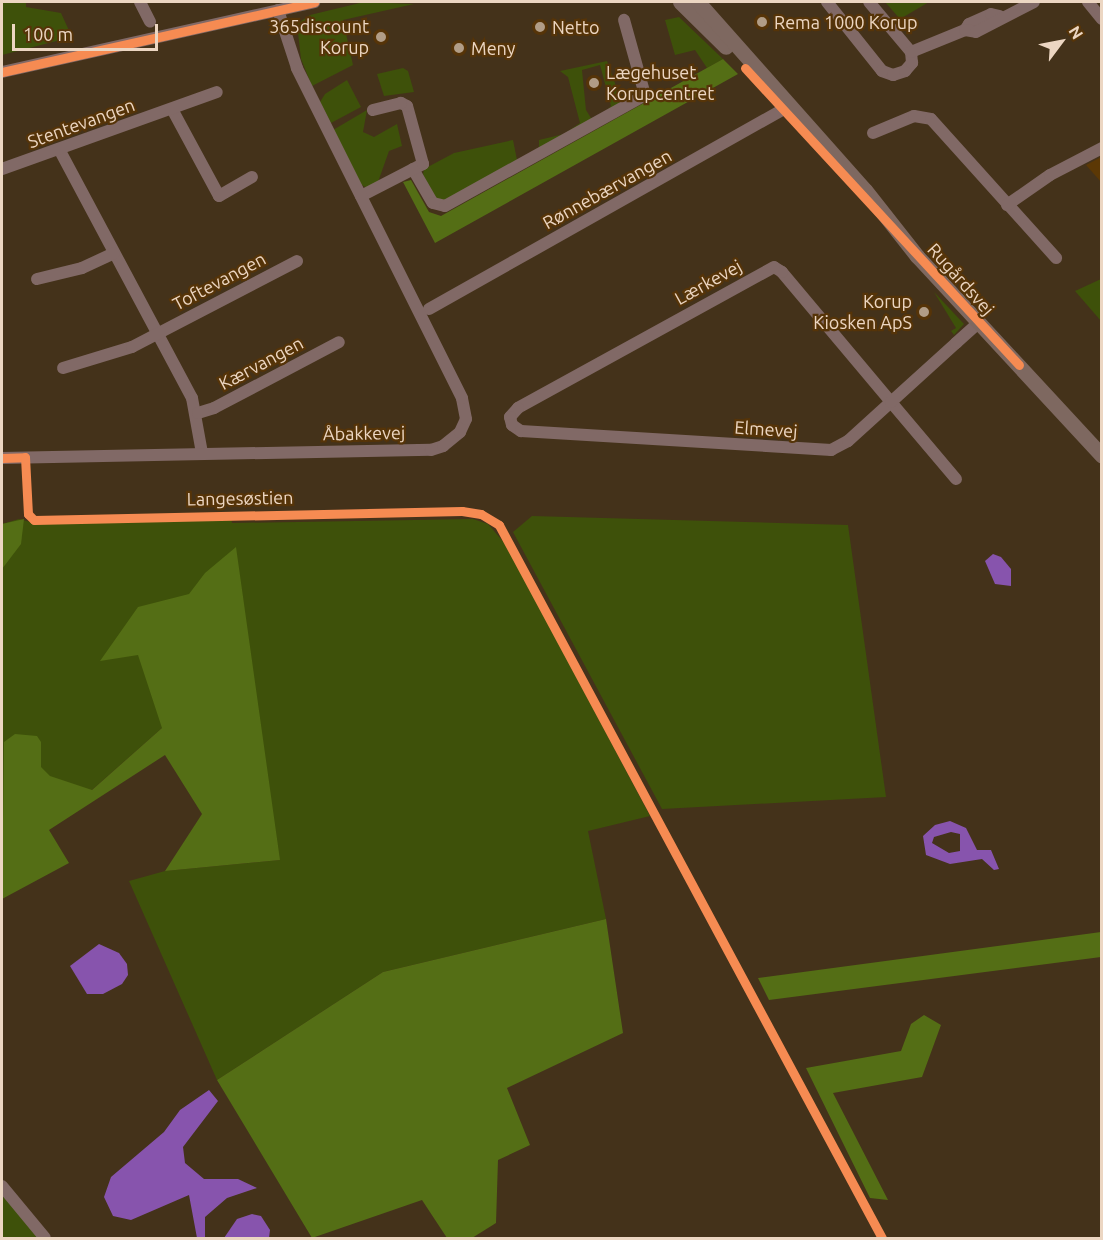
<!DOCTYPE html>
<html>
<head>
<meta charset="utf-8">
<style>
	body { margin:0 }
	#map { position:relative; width:1103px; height:1240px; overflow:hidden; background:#44321a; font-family:Ubuntu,sans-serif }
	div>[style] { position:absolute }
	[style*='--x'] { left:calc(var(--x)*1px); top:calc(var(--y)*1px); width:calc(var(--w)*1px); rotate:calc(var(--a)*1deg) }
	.built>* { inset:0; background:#5c3805 }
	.green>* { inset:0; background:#3e510a }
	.forest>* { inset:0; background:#546e15 }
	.water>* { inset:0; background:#8754ad }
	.minor>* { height:12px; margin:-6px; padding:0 6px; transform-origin:6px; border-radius:6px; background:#816966 }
	.major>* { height:15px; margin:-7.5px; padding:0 7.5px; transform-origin:7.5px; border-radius:7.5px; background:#7e6860 }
	.cycleway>* { height:9px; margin:-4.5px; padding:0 4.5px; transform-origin:4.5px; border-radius:4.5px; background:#f68b52 }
	.dots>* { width:16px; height:16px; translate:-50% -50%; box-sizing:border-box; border:3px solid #563408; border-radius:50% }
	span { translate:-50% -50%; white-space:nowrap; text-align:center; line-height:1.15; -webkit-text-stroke:4.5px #563408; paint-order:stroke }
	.poi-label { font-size:18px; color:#ecd6c2 }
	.left { translate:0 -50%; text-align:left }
	.right { translate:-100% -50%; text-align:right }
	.street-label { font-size:18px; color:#ecd6c2 }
	.frame { position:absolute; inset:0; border:3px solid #ecd6c2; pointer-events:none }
	.north { position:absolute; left:1031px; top:12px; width:60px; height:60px; -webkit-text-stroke:4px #563408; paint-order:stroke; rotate:58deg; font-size:16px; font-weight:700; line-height:24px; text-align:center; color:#ecd6c2 }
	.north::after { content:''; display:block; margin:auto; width:21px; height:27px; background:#ecd6c2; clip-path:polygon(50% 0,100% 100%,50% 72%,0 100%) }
	.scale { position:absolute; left:12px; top:24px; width:146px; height:27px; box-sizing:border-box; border:3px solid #ecd6c2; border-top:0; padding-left:8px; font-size:18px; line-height:21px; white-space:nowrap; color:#ecd6c2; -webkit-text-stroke:4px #563408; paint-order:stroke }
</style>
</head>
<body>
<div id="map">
	<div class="built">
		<i style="clip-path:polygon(1101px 157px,1101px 182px,1086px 165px)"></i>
	</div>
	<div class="green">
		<i style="clip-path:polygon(2px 2px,26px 2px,26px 7px,61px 13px,72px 37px,2px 55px)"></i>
		<i style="clip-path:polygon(364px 2px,414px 4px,343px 20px,353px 65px,312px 86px,301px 59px,297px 24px,310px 15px)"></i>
		<i style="clip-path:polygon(885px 2px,929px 2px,900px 19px)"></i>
		<i style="clip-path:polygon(679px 17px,723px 59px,707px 68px,695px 50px,675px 55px,665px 20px)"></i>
		<i style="clip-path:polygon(607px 61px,622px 103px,605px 112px,611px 106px,600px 65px,582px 70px,586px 110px,591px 118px,598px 116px,533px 151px,539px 147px,539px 140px,564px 134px,580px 123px,568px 77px,560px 71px)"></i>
		<i style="clip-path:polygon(403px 68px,408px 71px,414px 92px,384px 96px,377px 74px)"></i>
		<i style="clip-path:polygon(347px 80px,361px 107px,331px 123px,320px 102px,325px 94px)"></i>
		<i style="clip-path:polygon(367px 110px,363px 132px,374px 137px,397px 124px,402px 146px,389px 151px,378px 182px,367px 188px,360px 184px,333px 130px)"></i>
		<i style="clip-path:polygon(513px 140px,517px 160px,445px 201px,436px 198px,423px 175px,424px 169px,454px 153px)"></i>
		<i style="clip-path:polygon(1101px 279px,1101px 321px,1075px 291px)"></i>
		<i style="clip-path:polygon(934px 292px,964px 324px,954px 335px,951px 331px,956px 328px)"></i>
		<i style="clip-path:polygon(532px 516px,848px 525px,886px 797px,662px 809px,513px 532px)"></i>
		<i style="clip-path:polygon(231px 517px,232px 523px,473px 519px,488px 524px,507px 546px,650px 816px,588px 831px,606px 919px,383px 972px,217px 1080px,129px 881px,165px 871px,280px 860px,162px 728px,8px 864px,2px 853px,2px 524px,19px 519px,34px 523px)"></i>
		<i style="clip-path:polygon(2px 1192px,41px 1238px,2px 1238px)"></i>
	</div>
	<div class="forest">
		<i style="clip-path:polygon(723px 59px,738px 74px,435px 243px,403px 182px,411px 180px,429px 212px,441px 216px)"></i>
		<i style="clip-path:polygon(24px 519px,21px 544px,2px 569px,2px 524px)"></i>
		<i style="clip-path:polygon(236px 547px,280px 860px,165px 871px,202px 814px,165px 755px,49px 830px,69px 863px,2px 899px,4px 742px,15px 734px,37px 736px,41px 742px,41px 767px,50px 776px,92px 790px,162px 728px,138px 655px,100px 661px,138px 607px,189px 594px,205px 573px)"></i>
		<i style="clip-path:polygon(606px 919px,623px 1033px,507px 1088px,530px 1145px,498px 1160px,496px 1223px,472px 1238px,447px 1238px,422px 1200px,312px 1238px,217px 1080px,383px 972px)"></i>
		<i style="clip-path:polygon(1101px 932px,1101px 957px,769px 1000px,758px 978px)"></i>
		<i style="clip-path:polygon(924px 1015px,941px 1025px,922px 1077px,833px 1093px,888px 1200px,870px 1198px,806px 1068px,901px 1051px,911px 1024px)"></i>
	</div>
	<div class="water">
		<i style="clip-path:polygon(993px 554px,1001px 557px,1011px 569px,1011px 586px,995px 584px,985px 561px)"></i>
		<i style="clip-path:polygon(evenodd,950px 821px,966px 828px,977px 850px,991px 850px,999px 869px,994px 870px,982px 859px,950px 864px,926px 855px,923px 836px,935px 825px,950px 821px,951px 832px,960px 834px,960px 851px,949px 853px,932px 843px,934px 837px,951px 832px)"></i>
		<i style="clip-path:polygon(99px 944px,119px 953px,127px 964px,128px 975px,122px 984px,103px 994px,87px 994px,70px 966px)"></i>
		<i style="clip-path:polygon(209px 1090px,218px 1101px,183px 1147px,185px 1163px,204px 1179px,238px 1179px,257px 1188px,227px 1198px,205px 1217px,205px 1238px,197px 1238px,189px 1195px,131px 1220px,113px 1216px,104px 1197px,111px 1177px,164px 1132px,180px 1110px)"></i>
		<i style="clip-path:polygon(252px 1214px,261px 1216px,270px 1230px,269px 1238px,224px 1238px,237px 1219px)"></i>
	</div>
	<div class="minor">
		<i style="--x:140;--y:2;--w:22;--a:63"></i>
		<i style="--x:827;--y:2;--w:88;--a:51.4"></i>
		<i style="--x:882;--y:71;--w:12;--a:20"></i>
		<i style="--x:893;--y:75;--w:13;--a:-18"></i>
		<i style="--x:905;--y:71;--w:11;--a:-49"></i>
		<i style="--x:912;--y:63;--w:11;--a:-95"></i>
		<i style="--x:911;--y:52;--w:65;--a:-130"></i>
		<i style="--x:1088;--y:2;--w:22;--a:51"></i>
		<i style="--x:965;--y:30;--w:7;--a:-56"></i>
		<i style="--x:969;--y:24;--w:24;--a:-24"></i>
		<i style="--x:991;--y:14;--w:9;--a:13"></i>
		<i style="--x:911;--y:52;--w:58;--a:-22.2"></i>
		<i style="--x:965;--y:30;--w:11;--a:10"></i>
		<i style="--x:976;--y:32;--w:65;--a:-27.3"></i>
		<i style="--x:2;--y:72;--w:320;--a:-12.6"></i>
		<i style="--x:172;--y:109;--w:99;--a:61.6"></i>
		<i style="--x:219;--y:196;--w:38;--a:-30"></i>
		<i style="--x:873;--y:133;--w:44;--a:-22.5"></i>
		<i style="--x:914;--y:116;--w:17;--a:10"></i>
		<i style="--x:931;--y:119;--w:187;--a:48"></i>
		<i style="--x:59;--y:149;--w:282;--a:61.9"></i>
		<i style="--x:192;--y:398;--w:56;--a:79.7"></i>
		<i style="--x:2;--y:169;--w:228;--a:-19.7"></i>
		<i style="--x:413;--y:169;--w:39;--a:60"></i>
		<i style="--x:433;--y:203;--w:12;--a:14"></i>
		<i style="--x:445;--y:206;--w:229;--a:-29"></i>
		<i style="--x:645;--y:95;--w:78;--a:-105.6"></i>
		<i style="--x:361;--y:196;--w:70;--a:-27.3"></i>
		<i style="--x:423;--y:164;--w:60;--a:-105.4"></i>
		<i style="--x:407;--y:106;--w:7;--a:-153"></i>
		<i style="--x:401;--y:103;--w:29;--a:166"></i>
		<i style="--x:1007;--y:205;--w:52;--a:-34.9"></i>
		<i style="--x:1050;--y:175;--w:59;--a:-27.4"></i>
		<i style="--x:37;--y:279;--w:46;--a:-13.7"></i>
		<i style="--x:82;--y:268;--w:35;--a:-25"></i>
		<i style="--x:429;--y:309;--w:414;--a:-29.4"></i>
		<i style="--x:63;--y:368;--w:72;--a:-16.9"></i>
		<i style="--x:132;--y:347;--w:186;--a:-27.5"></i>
		<i style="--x:198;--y:413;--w:17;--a:-17"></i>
		<i style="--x:214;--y:408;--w:141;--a:-27.8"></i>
		<i style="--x:2;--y:458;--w:429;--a:-1.1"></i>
		<i style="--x:431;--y:450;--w:13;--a:-18"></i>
		<i style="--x:443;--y:446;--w:22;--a:-39"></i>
		<i style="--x:460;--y:432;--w:14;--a:-65"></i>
		<i style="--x:466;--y:419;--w:21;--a:-101"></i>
		<i style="--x:462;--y:398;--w:369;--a:-116.6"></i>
		<i style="--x:297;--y:68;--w:61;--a:-108.1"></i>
		<i style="--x:956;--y:479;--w:101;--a:-130.2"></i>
		<i style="--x:891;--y:402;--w:170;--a:-130"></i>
		<i style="--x:782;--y:272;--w:9;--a:-148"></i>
		<i style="--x:774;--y:267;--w:292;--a:151.2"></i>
		<i style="--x:518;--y:408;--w:12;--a:132"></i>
		<i style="--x:510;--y:417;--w:8;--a:76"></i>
		<i style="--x:512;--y:425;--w:11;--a:34"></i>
		<i style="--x:521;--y:431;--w:311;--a:3.5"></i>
		<i style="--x:831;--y:450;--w:19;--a:-28"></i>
		<i style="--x:848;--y:441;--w:58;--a:-42.2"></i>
		<i style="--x:891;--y:402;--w:88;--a:-42.2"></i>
		<i style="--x:956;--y:343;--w:30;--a:-42"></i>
		<i style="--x:2;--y:1186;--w:67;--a:50.4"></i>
	</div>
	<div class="major">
		<i style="--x:680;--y:2;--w:64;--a:44.4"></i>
		<i style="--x:698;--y:2;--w:251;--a:48.4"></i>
		<i style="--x:865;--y:190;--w:84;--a:51.8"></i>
		<i style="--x:917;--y:256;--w:272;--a:47.2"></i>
	</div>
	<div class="cycleway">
		<i style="--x:745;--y:68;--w:404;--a:47.3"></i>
		<i style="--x:2;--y:72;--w:320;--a:-12.6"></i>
		<i style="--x:2;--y:458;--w:23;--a:-2"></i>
		<i style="--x:25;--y:457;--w:57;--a:87"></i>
		<i style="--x:28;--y:514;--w:8;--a:45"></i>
		<i style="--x:34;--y:520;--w:428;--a:-1.2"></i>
		<i style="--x:462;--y:511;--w:19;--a:9"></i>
		<i style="--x:481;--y:514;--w:21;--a:31"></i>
		<i style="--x:499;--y:525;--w:809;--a:61.76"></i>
	</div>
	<div class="dots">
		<i style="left:762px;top:22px;background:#b19d87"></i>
		<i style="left:540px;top:27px;background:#b19d87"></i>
		<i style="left:381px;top:37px;background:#b19d87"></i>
		<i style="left:459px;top:48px;background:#b19d87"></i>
		<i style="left:594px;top:83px;background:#b19d87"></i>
		<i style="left:924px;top:312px;background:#b19d87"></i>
	</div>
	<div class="poi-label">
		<span class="left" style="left:774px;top:22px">Rema 1000 Korup</span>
		<span class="right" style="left:369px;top:37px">365discount<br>Korup</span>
		<span class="left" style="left:552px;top:27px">Netto</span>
		<span class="left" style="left:471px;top:48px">Meny</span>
		<span class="left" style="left:606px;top:83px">Lægehuset<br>Korupcentret</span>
		<span class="right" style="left:912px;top:312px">Korup<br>Kiosken ApS</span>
	</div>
	<div class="street-label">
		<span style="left:81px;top:123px;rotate:-20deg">Stentevangen</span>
		<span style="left:607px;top:189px;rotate:-29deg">Rønnebærvangen</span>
		<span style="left:961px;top:279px;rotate:48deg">Rugårdsvej</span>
		<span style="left:219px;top:281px;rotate:-28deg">Toftevangen</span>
		<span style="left:708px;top:282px;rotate:-29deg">Lærkevej</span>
		<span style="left:261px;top:363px;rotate:-28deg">Kærvangen</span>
		<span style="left:766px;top:429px;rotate:4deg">Elmevej</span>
		<span style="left:364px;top:433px;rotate:-1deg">Åbakkevej</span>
		<span style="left:240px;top:498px;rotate:-1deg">Langesøstien</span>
	</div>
	<div class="frame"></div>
	<div class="north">N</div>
	<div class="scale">100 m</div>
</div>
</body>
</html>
